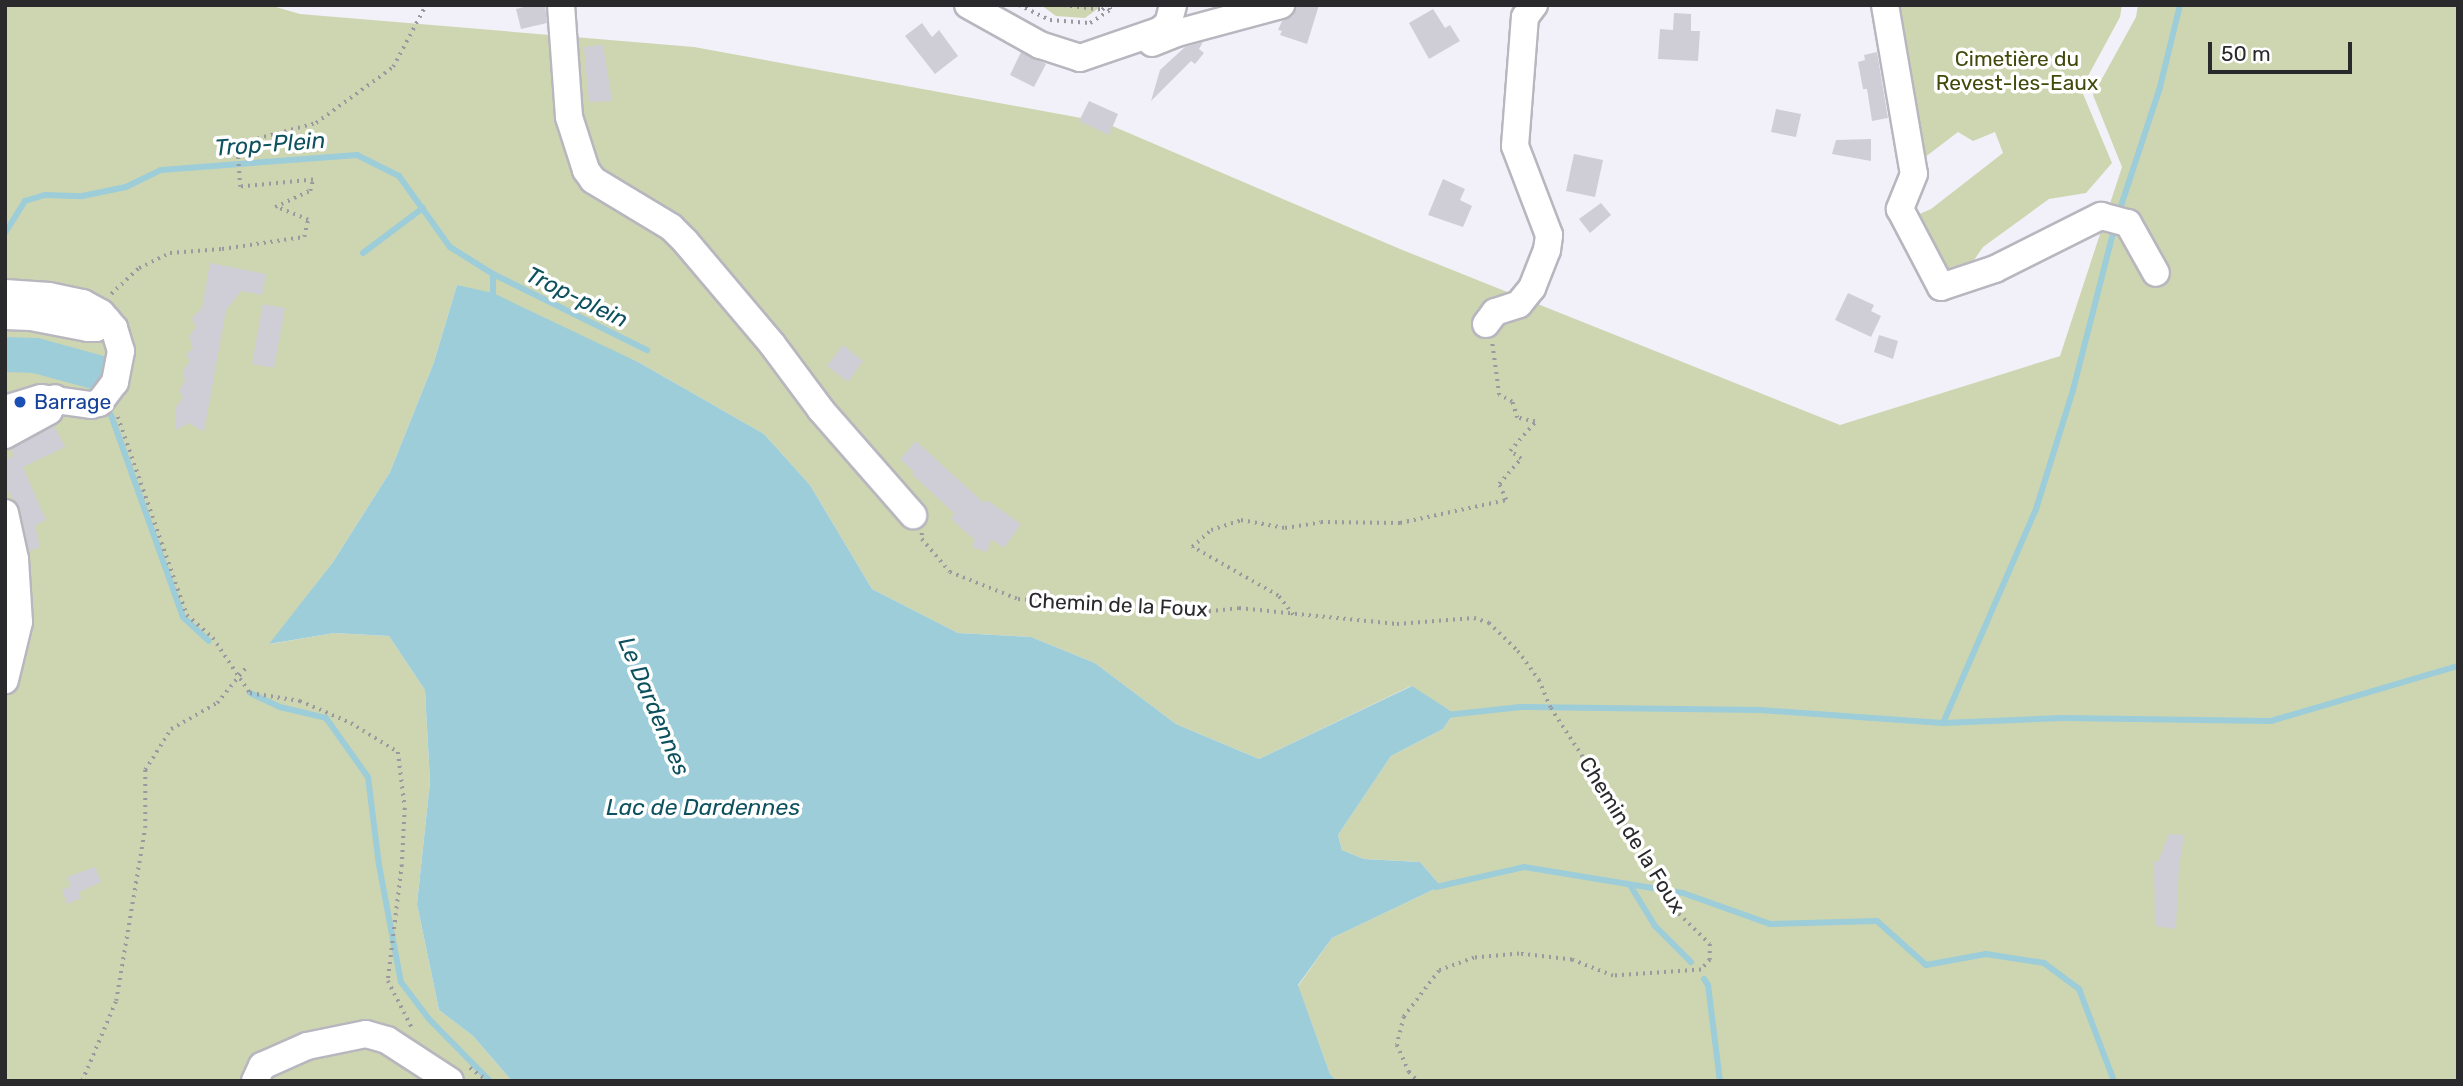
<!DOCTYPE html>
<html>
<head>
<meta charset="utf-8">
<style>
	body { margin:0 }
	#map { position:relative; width:2463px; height:1086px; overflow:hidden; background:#f2f1fa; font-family:Rubik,sans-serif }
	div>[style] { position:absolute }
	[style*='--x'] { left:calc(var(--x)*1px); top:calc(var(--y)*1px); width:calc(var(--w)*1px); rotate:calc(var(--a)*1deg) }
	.green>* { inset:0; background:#ced6b1 }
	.water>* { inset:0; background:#9dcdd9 }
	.stream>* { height:6px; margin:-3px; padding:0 3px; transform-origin:3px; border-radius:3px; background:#9dcdd9 }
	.river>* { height:35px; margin:-17.5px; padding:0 17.5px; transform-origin:17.5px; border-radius:17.5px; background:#9dcdd9 }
	.building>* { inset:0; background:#cfcdd5 }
	.path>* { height:3.5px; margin-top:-1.75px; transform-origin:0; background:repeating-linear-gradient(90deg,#9a999f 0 2px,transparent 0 7px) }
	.roads { filter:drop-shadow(2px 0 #b8b6be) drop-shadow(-2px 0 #b8b6be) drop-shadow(0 2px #b8b6be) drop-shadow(0 -2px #b8b6be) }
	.minor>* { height:26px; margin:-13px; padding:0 13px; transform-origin:13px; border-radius:13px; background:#fff }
	.dots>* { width:19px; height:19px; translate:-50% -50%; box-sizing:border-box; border:4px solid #fff; border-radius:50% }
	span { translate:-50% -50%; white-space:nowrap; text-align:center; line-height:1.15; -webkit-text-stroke:7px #fff; paint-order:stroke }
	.park-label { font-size:21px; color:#41490b }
	.transit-label { font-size:21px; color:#164399 }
	.left { translate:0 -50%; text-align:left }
	.street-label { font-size:21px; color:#2a292c }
	.water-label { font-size:23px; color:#0d515e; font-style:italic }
	.frame { position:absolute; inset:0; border:7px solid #2a292c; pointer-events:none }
	.scale { position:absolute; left:2208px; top:42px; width:144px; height:32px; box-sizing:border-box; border:4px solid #2a292c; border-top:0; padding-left:9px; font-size:21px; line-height:24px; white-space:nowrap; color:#2a292c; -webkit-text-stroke:5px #fff; paint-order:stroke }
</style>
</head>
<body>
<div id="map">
	<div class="green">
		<i style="clip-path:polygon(5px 5px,269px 5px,300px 14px,694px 47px,1103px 122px,1400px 249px,1840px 425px,2060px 356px,2122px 167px,2093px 95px,2136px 17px,2138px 5px,2458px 5px,2458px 1081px,1337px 1081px,1330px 1074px,1298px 986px,1332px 938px,1441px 886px,1420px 862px,1364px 859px,1342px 850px,1338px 835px,1391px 756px,1443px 729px,1454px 713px,1411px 686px,1259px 759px,1176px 724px,1095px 663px,1031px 637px,958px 633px,872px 589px,810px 485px,764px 434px,640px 363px,457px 285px,434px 362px,390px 472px,333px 562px,270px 644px,334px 633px,389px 636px,425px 690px,430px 782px,417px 904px,439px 1010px,473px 1036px,512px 1081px,5px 1081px)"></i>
		<i style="clip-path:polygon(1041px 5px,1103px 5px,1085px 18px,1056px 16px)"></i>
		<i style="clip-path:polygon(1890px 5px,2122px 5px,2120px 17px,2081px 89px,2112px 163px,2086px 193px,2049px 199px,1983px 247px,1968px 269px,1945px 276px,1908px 219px,1931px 209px,2003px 153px,1995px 132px,1973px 141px,1958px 132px,1920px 161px)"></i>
	</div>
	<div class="water">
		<i style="clip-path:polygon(457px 285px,493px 293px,640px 363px,764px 434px,810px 485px,872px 589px,958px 633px,1031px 637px,1095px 663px,1176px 724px,1259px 759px,1412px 686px,1454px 713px,1443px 729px,1391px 756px,1338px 835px,1342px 850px,1364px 859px,1420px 862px,1441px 886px,1332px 938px,1298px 985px,1330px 1074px,1337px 1081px,512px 1081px,473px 1036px,439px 1010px,417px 904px,430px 782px,425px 690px,389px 636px,334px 633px,269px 644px,333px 562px,390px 472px,434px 362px)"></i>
	</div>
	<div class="stream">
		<i style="--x:2118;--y:215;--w:135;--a:-71.8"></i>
		<i style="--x:2160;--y:87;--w:84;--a:-76.3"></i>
		<i style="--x:5;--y:233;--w:38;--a:-58"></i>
		<i style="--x:25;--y:201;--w:21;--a:-17"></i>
		<i style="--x:45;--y:195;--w:37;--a:2"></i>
		<i style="--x:82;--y:196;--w:45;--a:-11.6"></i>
		<i style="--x:126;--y:187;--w:39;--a:-26"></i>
		<i style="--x:161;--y:170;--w:197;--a:-4.4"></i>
		<i style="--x:357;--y:155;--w:47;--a:26.6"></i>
		<i style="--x:399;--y:176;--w:87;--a:54.3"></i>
		<i style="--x:450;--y:247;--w:51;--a:32.1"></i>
		<i style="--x:493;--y:274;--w:28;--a:90"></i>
		<i style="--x:363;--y:253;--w:75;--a:-36.9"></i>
		<i style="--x:493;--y:274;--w:172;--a:26.3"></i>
		<i style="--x:111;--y:415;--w:214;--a:70.4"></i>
		<i style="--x:183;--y:617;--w:35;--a:43"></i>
		<i style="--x:250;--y:693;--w:33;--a:25"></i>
		<i style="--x:280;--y:707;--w:47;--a:13.4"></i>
		<i style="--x:326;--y:718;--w:72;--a:54.6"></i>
		<i style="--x:368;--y:777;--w:89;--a:82.9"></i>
		<i style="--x:379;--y:865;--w:119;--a:79.4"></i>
		<i style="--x:401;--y:982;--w:46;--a:52.9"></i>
		<i style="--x:429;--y:1019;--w:87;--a:45.5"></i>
		<i style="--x:1447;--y:715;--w:74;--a:-6.2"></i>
		<i style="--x:1521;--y:707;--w:239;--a:0.7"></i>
		<i style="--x:1760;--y:710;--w:183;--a:4.1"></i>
		<i style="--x:1943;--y:723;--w:119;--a:-2.4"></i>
		<i style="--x:2062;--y:718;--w:209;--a:0.8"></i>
		<i style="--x:2271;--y:721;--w:195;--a:-16.4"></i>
		<i style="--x:1943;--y:723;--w:233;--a:-66.5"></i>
		<i style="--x:2036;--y:509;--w:125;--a:-72.7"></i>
		<i style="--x:2073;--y:390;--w:170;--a:-75.7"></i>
		<i style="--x:1630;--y:885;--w:48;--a:58.6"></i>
		<i style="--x:1655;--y:926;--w:51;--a:45"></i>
		<i style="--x:1436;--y:887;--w:90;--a:-12.8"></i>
		<i style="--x:1524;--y:867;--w:161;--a:9.3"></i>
		<i style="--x:1683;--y:893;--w:92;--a:19.6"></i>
		<i style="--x:1770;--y:924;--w:107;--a:-1.6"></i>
		<i style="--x:1877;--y:921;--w:66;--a:41.9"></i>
		<i style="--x:1926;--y:965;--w:61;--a:-10.4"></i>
		<i style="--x:1986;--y:954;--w:59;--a:8.8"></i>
		<i style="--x:2044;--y:963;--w:44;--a:36.6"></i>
		<i style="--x:2079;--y:989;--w:98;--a:69.2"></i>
		<i style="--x:1704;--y:979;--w:7;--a:56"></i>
		<i style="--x:1708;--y:985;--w:97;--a:82.9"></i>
	</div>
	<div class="river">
		<i style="--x:5;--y:354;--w:30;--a:2"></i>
		<i style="--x:35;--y:355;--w:68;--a:15.3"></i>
	</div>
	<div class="building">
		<i style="clip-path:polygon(532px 5px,545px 5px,547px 23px,521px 29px,516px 9px)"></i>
		<i style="clip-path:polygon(1296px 5px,1319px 5px,1307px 44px,1280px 35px,1282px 31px,1278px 30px,1282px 21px,1293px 16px)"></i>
		<i style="clip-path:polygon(1433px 9px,1445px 28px,1450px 25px,1460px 41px,1429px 59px,1409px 23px)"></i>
		<i style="clip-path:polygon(1674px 13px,1691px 14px,1691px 31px,1700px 31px,1698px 61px,1658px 59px,1660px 29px,1673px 30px)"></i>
		<i style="clip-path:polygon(922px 23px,932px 37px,939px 30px,958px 56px,935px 74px,905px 36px)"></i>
		<i style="clip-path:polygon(1203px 42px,1199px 49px,1204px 53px,1195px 64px,1191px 61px,1151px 101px,1160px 70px,1185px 47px)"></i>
		<i style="clip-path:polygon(603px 45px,612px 101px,589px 102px,584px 47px)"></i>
		<i style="clip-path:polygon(1021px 52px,1046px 64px,1034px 87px,1010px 75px)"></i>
		<i style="clip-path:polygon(1877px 52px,1888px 118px,1872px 121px,1867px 89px,1863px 89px,1858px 62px,1865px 60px,1864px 55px)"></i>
		<i style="clip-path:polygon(1089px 101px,1118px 114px,1109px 135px,1079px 121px)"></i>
		<i style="clip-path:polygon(1776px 109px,1801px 114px,1796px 137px,1771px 132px)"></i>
		<i style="clip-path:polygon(1871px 139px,1871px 161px,1832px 154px,1836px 140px)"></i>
		<i style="clip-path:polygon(1574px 154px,1603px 160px,1595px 197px,1566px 191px)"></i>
		<i style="clip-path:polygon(1443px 179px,1465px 189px,1460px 200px,1472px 206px,1463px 227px,1428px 215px)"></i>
		<i style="clip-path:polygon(1601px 203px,1611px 215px,1590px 233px,1579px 219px)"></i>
		<i style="clip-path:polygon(210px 263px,266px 274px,262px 295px,241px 291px,226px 310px,204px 432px,189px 423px,175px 430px,176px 407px,183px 398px,179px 390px,185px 382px,183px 371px,190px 361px,186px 354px,193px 348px,189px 336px,196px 327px,192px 318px,202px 308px)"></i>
		<i style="clip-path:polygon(1848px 293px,1874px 305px,1871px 311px,1881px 316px,1871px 337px,1835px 320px)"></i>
		<i style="clip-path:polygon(263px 304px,285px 308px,274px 368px,252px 364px)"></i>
		<i style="clip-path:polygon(1879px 335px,1898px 341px,1893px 359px,1874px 352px)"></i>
		<i style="clip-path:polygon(843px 345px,863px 361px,848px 382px,827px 366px)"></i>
		<i style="clip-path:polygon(54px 426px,65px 447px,23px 467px,46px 520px,35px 525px,40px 547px,29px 551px,20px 509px,5px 486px,5px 460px,14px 456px,11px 449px)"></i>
		<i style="clip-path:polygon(916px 441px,984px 503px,987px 500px,1021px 524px,1004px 548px,991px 539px,987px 552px,972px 547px,975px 540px,951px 519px,955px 514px,912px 474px,914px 472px,900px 459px)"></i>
		<i style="clip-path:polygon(2169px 834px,2184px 835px,2179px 867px,2176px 929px,2155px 926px,2154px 861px,2158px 862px)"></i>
		<i style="clip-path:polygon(95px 867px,101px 882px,79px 892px,81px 898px,67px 904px,62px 890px,71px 886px,67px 877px)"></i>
	</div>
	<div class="path">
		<i style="--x:1019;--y:5;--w:34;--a:26"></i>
		<i style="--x:1050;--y:20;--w:40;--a:4.3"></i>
		<i style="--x:1090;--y:23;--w:24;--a:-33"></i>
		<i style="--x:1110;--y:10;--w:5;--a:-101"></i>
		<i style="--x:1063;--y:5;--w:39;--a:7"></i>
		<i style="--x:1102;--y:10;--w:7;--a:-45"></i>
		<i style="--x:111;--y:294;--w:38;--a:-43"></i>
		<i style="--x:139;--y:268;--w:34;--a:-26"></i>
		<i style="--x:170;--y:253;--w:52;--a:-4.4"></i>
		<i style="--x:222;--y:249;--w:83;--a:-8.3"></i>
		<i style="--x:304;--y:237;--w:17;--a:-77"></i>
		<i style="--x:308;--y:220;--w:35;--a:-158"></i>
		<i style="--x:275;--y:207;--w:38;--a:-25"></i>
		<i style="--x:310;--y:191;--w:11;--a:-75"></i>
		<i style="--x:313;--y:180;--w:73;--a:174.5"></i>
		<i style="--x:240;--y:187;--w:43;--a:-94"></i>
		<i style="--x:237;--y:144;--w:82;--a:-14.9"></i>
		<i style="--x:316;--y:123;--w:95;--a:-36"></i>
		<i style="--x:393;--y:67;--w:70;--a:-62"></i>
		<i style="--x:118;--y:417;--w:210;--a:70.8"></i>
		<i style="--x:187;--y:615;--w:35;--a:41"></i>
		<i style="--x:213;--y:638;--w:66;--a:56.1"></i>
		<i style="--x:250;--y:693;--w:51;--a:9.1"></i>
		<i style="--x:300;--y:701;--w:56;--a:23.3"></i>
		<i style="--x:351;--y:723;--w:55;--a:31.7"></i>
		<i style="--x:398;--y:752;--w:56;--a:82.9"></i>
		<i style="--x:405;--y:808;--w:57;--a:93"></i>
		<i style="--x:402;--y:865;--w:117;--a:96.9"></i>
		<i style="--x:388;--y:981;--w:53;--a:62.9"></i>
		<i style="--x:922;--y:533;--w:6;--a:90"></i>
		<i style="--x:922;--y:539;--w:43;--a:49.7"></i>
		<i style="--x:950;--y:572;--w:73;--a:21.7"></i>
		<i style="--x:1018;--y:599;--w:184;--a:4"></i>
		<i style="--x:1202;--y:612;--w:37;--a:-6"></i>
		<i style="--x:1239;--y:608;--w:159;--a:5.8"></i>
		<i style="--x:1397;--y:624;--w:77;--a:-4.5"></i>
		<i style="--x:1474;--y:618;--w:16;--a:18"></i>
		<i style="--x:1489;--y:623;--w:40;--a:44"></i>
		<i style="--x:1518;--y:651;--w:36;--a:54"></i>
		<i style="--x:1539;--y:680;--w:30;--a:67"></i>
		<i style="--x:1551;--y:708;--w:103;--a:56.9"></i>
		<i style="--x:1607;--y:794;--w:140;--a:59"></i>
		<i style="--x:1679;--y:914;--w:43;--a:44.1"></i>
		<i style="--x:1710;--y:944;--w:16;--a:90"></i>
		<i style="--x:1710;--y:960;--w:13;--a:132"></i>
		<i style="--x:1701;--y:970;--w:88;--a:176.1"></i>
		<i style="--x:1613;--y:976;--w:44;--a:-158.7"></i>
		<i style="--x:1572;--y:960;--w:53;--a:-173.5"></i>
		<i style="--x:1519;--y:954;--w:45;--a:174.9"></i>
		<i style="--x:1474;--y:958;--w:37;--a:160"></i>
		<i style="--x:1439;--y:971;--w:58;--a:127.3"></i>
		<i style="--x:1404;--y:1017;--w:29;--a:104"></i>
		<i style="--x:1397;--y:1045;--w:30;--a:66"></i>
		<i style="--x:1409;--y:1072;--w:13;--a:45"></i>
		<i style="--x:1293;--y:615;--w:24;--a:-128"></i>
		<i style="--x:1278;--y:596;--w:99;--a:-150.3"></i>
		<i style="--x:1192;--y:547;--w:25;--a:-42"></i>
		<i style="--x:1211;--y:530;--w:32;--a:-18"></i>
		<i style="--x:1241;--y:520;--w:45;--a:10.3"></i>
		<i style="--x:1285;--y:528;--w:36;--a:-9"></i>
		<i style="--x:1321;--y:522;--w:79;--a:0.7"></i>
		<i style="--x:1400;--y:523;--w:108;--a:-12.2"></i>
		<i style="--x:1506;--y:500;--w:17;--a:-114"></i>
		<i style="--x:1499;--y:484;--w:33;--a:-49"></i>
		<i style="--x:1521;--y:459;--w:14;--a:-144"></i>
		<i style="--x:1510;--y:451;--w:38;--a:-49"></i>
		<i style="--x:1535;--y:422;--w:18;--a:-167"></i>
		<i style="--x:1517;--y:418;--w:17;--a:-107"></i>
		<i style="--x:1512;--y:402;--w:15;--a:-152"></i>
		<i style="--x:1499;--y:395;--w:52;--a:-97.7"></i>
		<i style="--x:470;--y:1068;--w:22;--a:36"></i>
		<i style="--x:82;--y:1081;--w:87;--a:-67"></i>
		<i style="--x:116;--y:1001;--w:175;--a:-80.5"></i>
		<i style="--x:145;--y:828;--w:58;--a:-90"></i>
		<i style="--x:145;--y:770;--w:49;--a:-57.6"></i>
		<i style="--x:171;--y:729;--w:53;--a:-29.5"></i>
		<i style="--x:217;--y:703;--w:49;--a:-50.8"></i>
	</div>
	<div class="roads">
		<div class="minor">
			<i style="--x:561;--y:5;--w:112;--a:85.9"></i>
			<i style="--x:569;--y:117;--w:56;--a:72.2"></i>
			<i style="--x:586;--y:170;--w:12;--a:55"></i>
			<i style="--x:593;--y:180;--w:91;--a:31.1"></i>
			<i style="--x:671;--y:227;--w:20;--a:45"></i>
			<i style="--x:685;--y:241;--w:135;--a:49.8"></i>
			<i style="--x:772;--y:344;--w:82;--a:53.4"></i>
			<i style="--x:821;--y:410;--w:140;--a:48.8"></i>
			<i style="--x:968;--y:5;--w:82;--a:29.1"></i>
			<i style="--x:1040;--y:45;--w:42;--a:18"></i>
			<i style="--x:1080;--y:58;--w:83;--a:-18.9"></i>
			<i style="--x:1159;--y:31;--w:11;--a:-38"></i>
			<i style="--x:1168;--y:24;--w:20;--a:-75"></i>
			<i style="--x:1885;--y:5;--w:171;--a:80.3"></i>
			<i style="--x:1914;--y:174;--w:38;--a:112"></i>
			<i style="--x:1900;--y:209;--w:88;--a:62.3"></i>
			<i style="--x:1941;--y:287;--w:57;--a:-18.4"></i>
			<i style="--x:1995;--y:269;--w:119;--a:-26.6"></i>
			<i style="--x:2101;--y:216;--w:28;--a:15"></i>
			<i style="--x:2128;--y:223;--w:57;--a:60.8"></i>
			<i style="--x:1152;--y:43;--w:27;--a:-22"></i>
			<i style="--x:1177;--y:33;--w:108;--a:-15.1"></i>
			<i style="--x:5;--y:293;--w:44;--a:3.9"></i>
			<i style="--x:49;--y:296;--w:35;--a:12"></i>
			<i style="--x:83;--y:303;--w:21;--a:29"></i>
			<i style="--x:101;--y:313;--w:20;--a:49"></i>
			<i style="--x:114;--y:328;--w:24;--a:73"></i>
			<i style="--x:121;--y:351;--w:32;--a:101"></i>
			<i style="--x:115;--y:382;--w:26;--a:127"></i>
			<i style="--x:99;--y:403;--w:8;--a:166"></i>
			<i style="--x:91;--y:405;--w:50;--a:-172"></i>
			<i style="--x:41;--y:398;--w:38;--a:163"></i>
			<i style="--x:5;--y:316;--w:26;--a:2"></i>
			<i style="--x:31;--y:317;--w:58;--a:10.9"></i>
			<i style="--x:88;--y:328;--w:8;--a:0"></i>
			<i style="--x:96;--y:328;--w:14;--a:-36"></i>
			<i style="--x:1486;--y:324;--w:15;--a:-53"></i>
			<i style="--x:1495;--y:312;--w:25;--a:-18"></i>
			<i style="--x:1519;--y:304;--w:21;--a:-51"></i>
			<i style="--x:1532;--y:288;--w:41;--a:-68.5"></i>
			<i style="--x:1547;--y:250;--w:15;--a:-82"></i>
			<i style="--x:1549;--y:235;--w:95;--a:-110.9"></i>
			<i style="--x:1515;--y:146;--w:129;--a:-85.6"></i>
			<i style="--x:1525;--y:17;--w:15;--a:-53"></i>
			<i style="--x:5;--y:435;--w:50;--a:-28.6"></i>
			<i style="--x:49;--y:411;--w:14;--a:-65"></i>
			<i style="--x:5;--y:513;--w:47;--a:77.7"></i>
			<i style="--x:15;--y:559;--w:63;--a:86.4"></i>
			<i style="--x:19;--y:622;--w:60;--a:103.6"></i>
			<i style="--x:255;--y:1081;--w:17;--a:-65"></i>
			<i style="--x:262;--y:1066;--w:49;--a:-24"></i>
			<i style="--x:307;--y:1046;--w:60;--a:-11.5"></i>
			<i style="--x:366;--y:1034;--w:22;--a:16"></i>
			<i style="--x:387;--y:1040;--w:75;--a:33.1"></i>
		</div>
	</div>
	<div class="dots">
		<i style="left:20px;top:402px;background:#1a4fb4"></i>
	</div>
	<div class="park-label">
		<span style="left:2017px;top:71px">Cimetière du<br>Revest-les-Eaux</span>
	</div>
	<div class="transit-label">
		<span class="left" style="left:34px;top:402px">Barrage</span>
	</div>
	<div class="street-label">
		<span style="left:1118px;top:605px;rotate:3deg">Chemin de la Foux</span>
		<span style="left:1632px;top:835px;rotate:58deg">Chemin de la Foux</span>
	</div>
	<div class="water-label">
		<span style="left:270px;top:144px;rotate:-4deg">Trop-Plein</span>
		<span style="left:577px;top:297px;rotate:26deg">Trop-plein</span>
		<span style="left:654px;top:706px;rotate:67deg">Le Dardennes</span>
		<span style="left:703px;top:807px">Lac de Dardennes</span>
	</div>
	<div class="frame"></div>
	<div class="scale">50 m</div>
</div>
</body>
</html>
